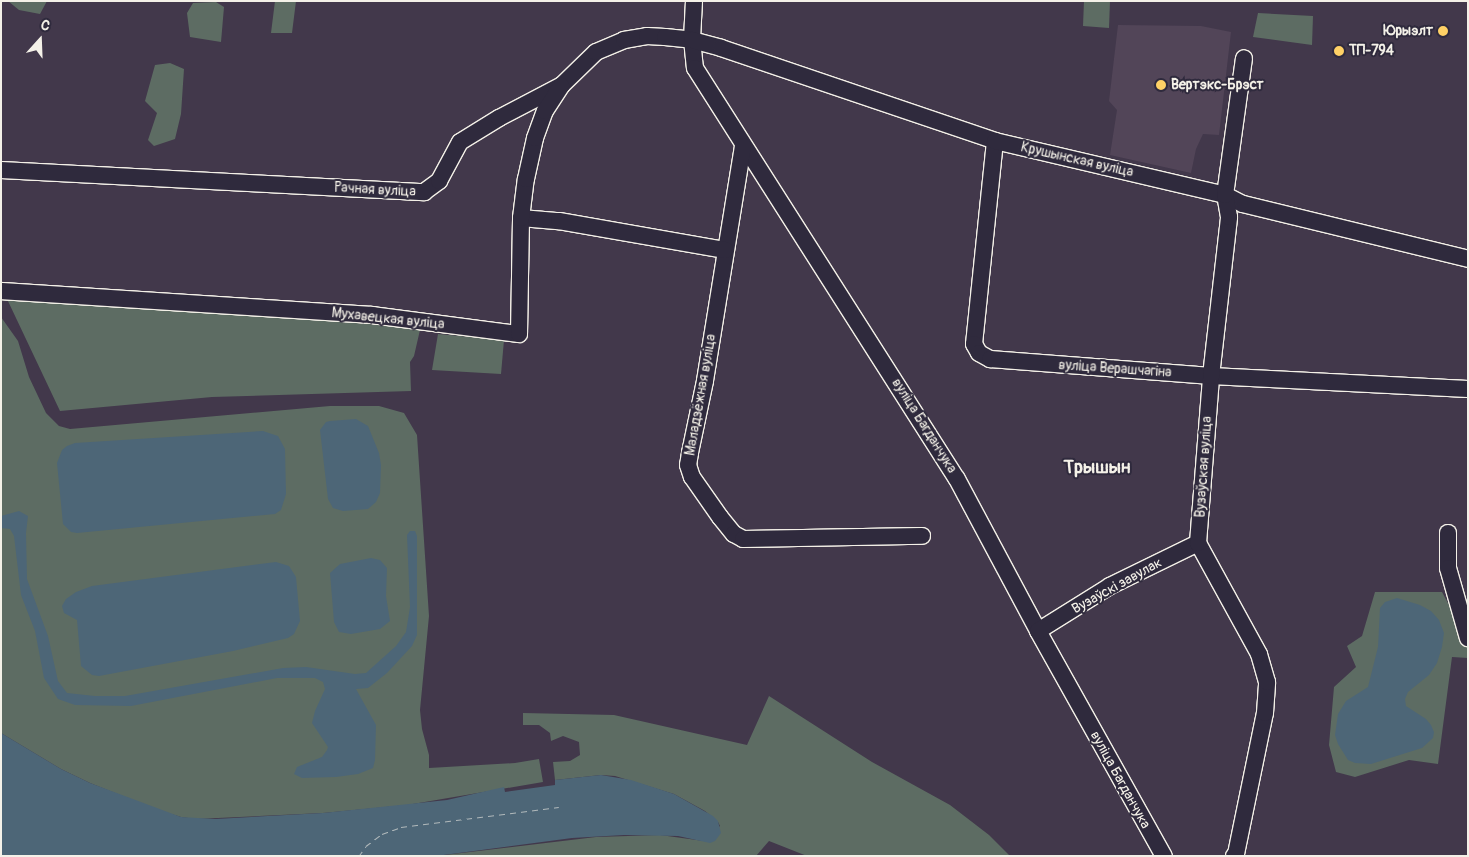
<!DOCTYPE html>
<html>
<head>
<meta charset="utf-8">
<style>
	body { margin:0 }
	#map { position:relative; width:1469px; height:857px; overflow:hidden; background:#42384b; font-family:Pangolin,sans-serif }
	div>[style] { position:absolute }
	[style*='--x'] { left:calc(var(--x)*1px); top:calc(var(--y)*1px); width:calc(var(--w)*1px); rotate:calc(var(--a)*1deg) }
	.built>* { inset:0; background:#524558 }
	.green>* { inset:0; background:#5d6c63 }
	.water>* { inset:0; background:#4d6677 }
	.ferry>* { height:1px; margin-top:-0.5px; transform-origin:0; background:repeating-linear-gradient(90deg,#b1b9bb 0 6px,transparent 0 11px) }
	.roads { filter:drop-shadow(1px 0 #f4f1e8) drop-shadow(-1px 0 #f4f1e8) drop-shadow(0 1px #f4f1e8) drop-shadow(0 -1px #f4f1e8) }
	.minor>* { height:16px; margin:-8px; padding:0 8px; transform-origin:8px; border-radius:8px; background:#2f2a3d }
	.dots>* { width:14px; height:14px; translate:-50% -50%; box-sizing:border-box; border:2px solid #2f2a3d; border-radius:50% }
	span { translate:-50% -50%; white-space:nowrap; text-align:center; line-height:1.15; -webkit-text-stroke:4px #2f2a3d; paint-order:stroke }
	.poi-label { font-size:14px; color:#f4f1e8; font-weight:700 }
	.right { translate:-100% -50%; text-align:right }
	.left { translate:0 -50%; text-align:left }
	.street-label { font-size:14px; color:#f4f1e8 }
	.district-label { font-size:19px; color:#f4f1e8; font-weight:700 }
	.frame { position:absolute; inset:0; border:2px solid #f4f1e8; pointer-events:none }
	.north { position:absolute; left:15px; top:15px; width:50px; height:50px; -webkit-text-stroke:4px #2f2a3d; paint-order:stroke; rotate:20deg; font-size:14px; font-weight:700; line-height:20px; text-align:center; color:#f4f1e8 }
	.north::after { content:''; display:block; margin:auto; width:18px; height:22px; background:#f4f1e8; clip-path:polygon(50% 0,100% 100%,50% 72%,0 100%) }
</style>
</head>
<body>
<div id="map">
	<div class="built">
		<i style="clip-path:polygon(1118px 25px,1201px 26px,1231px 32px,1219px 135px,1203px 134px,1196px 149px,1191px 173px,1110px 155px,1117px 110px,1109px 101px)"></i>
	</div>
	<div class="green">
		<i style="clip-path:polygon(8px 1px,47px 1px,40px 14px,19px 10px)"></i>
		<i style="clip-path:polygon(275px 1px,296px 1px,292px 33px,271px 33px)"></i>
		<i style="clip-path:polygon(1084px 1px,1110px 1px,1109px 28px,1083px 26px)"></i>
		<i style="clip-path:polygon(216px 2px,224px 7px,221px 42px,190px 37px,187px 13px,193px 3px)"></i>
		<i style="clip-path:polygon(1258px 13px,1313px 16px,1312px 45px,1253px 37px)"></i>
		<i style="clip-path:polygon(170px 63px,184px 69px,181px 114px,175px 139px,154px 146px,148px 140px,157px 113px,145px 101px,155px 65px)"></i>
		<i style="clip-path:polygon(7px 299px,370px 324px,420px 330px,414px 356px,410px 362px,411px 391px,212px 397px,60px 411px)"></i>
		<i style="clip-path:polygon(1px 317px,18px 341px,29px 377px,46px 413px,59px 426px,70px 429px,330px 406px,379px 406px,404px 413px,417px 435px,429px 616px,420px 710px,422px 729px,429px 755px,429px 768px,515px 763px,539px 759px,543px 782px,407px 805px,323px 813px,196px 819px,181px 817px,155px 809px,90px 783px,61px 769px,1px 733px)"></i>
		<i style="clip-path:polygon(438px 334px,504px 340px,501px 374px,432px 370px)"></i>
		<i style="clip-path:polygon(1375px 592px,1442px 592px,1455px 616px,1463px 642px,1468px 646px,1468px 658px,1452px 657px,1438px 764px,1409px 760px,1355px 777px,1336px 772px,1329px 745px,1334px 687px,1356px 667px,1347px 646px,1362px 636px)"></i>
		<i style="clip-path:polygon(769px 696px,872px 762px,950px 805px,989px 835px,1010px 856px,807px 856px,769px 841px,756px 856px,436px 856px,596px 837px,660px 835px,704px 841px,720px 826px,718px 822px,705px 811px,674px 794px,615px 776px,601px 775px,555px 780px,553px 762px,570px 761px,580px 755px,579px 742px,563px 736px,551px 741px,550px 733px,539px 725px,523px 725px,523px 713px,614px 715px,747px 745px)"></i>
	</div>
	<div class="water">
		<i style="clip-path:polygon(356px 419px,368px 426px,379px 453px,381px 465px,380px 493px,376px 502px,368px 509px,343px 511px,333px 508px,328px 499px,320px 430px,326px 422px,330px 421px)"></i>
		<i style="clip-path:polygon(263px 431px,278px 436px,285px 449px,286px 494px,281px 510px,275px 514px,77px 533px,71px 532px,63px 524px,57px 463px,62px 450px,67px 446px,75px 443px)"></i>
		<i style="clip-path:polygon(19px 511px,28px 516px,26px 533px,27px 579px,48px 636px,58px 681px,67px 693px,95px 696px,125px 696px,283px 668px,306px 667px,355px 674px,366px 673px,396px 646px,406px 632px,410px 607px,407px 535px,410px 531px,415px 531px,417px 536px,417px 635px,412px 646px,387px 673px,368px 688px,356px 689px,376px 725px,375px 760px,373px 768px,358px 774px,336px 777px,302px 778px,294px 774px,297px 767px,322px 757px,327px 750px,328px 747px,312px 723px,315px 711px,325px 689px,323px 682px,315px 678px,277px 678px,131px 706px,75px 705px,58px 699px,44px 678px,35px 631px,21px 595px,14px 536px,10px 529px,1px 528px,1px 516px)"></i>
		<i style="clip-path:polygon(371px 558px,380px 560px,387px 568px,386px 596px,390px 621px,380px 629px,351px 634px,339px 632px,334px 622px,330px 573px,340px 564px)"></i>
		<i style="clip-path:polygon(276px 562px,289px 566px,296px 577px,300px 621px,294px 634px,288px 638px,233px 651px,99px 676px,92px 675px,81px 666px,77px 620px,64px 613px,62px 606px,66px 599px,76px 592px,92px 586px)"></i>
		<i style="clip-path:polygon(1397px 598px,1420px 605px,1431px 611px,1439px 620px,1444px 633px,1442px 647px,1437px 663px,1429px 675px,1408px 692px,1405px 699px,1406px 706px,1426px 719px,1431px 725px,1434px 732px,1433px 738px,1422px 748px,1406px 753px,1371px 764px,1355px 763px,1348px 760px,1338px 744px,1335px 735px,1338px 714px,1346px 701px,1368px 687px,1378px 647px,1380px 608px,1385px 602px)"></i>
		<i style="clip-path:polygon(1px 733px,61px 769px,90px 783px,181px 817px,215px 819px,323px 813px,447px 800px,504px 787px,505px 792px,555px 785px,555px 780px,601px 775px,631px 780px,674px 794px,713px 816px,718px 821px,721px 833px,715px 841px,710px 843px,678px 836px,624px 835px,572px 838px,436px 856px,1px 856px)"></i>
	</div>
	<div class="ferry">
		<i style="--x:359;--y:856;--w:12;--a:-55"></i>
		<i style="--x:366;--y:846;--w:20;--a:-37"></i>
		<i style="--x:382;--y:834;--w:20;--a:-20"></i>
		<i style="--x:401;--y:827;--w:159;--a:-7.2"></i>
	</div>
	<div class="roads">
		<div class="minor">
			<i style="--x:694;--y:1;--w:39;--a:93"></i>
			<i style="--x:692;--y:40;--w:28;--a:84"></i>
			<i style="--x:695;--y:68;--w:487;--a:57.5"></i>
			<i style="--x:957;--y:479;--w:172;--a:61.9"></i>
			<i style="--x:1038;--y:631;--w:258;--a:60.8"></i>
			<i style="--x:995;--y:141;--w:204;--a:95.9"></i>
			<i style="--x:974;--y:344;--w:10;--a:61"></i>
			<i style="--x:979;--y:353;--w:13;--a:29"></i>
			<i style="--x:990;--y:359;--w:222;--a:4.4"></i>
			<i style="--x:1211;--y:376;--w:257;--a:2.9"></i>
			<i style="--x:743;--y:146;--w:238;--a:99.2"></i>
			<i style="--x:705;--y:381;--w:74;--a:101.8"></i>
			<i style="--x:690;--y:453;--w:12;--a:99"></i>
			<i style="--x:688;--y:465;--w:13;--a:72"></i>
			<i style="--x:692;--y:477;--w:49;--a:55"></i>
			<i style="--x:720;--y:517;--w:22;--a:51"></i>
			<i style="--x:734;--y:534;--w:10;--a:29"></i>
			<i style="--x:743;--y:539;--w:179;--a:-1"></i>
			<i style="--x:1;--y:170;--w:424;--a:3"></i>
			<i style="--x:424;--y:192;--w:19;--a:-36"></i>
			<i style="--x:439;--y:181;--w:44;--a:-61.7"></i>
			<i style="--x:460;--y:142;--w:46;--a:-31.6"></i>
			<i style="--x:499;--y:118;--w:71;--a:-27.6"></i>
			<i style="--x:562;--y:85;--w:47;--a:-44.1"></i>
			<i style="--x:596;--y:52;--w:30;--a:-23"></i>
			<i style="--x:624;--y:40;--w:23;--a:-10"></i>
			<i style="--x:647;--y:36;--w:18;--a:3"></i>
			<i style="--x:665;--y:37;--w:27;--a:6"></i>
			<i style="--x:692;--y:40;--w:30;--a:15"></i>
			<i style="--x:721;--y:48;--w:289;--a:18.7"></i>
			<i style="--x:995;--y:141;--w:236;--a:13.2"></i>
			<i style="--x:1225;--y:195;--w:20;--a:27"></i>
			<i style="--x:1243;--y:204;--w:232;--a:13.7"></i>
			<i style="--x:521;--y:218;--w:38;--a:5"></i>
			<i style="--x:559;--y:221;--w:169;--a:9.9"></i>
			<i style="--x:1;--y:291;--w:372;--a:3.7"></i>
			<i style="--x:372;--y:315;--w:148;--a:7.4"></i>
			<i style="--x:519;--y:334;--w:116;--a:-89"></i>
			<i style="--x:521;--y:218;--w:39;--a:-83"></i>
			<i style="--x:526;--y:179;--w:42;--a:-77.6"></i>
			<i style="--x:535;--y:138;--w:29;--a:-70"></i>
			<i style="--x:545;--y:111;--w:30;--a:-57"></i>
			<i style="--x:1448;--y:533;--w:35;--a:90"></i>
			<i style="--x:1448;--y:568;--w:73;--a:74.1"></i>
			<i style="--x:1038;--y:631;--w:85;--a:-32"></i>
			<i style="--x:1110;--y:586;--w:98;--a:-26"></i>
			<i style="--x:1234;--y:856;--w:3;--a:-45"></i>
			<i style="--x:1236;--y:854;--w:144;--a:-78.4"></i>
			<i style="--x:1265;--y:713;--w:31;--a:-86"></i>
			<i style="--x:1267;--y:682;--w:29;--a:-106"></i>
			<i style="--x:1259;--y:654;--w:127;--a:-118.8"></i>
			<i style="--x:1198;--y:543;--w:168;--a:-85.5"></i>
			<i style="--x:1211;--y:376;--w:160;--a:-83.5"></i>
			<i style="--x:1229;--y:217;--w:22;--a:-100"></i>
			<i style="--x:1225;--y:195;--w:138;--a:-82.1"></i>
		</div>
	</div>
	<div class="dots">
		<i style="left:1443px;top:31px;background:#ffd166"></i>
		<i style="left:1339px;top:51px;background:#ffd166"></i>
		<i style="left:1161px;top:85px;background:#ffd166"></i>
	</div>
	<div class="poi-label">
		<span class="right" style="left:1433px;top:31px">Юрыэлт</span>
		<span class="left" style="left:1349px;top:51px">ТП-794</span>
		<span class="left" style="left:1171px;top:85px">Вертэкс-Брэст</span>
	</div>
	<div class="street-label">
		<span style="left:1077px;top:160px;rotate:13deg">Крушынская вуліца</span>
		<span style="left:375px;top:190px;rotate:3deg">Рачная вуліца</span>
		<span style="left:388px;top:319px;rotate:6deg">Мухавецкая вуліца</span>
		<span style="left:1115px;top:369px;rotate:4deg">вуліца Верашчагіна</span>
		<span style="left:701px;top:395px;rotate:-80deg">Маладзёжная вуліца</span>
		<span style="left:924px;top:426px;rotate:58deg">вуліца Багданчука</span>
		<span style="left:1204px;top:467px;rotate:-86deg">Вузаўская вуліца</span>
		<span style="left:1117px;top:586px;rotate:-29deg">Вузаўскі завулак</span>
		<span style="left:1120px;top:780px;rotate:61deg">вуліца Багданчука</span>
	</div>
	<div class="district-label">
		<span style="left:1097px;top:468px">Трышын</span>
	</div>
	<div class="frame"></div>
	<div class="north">С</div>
</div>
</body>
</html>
